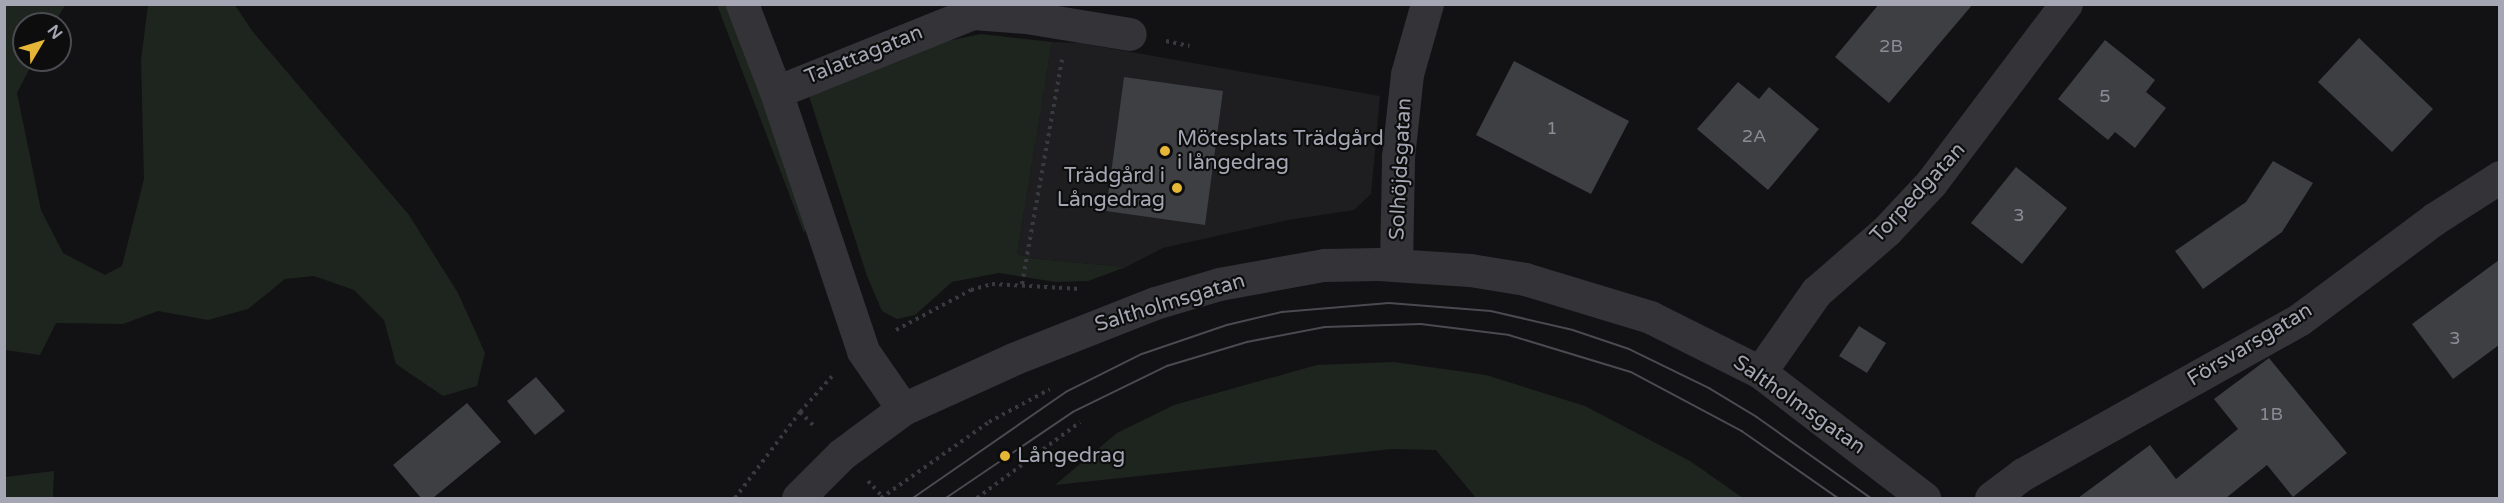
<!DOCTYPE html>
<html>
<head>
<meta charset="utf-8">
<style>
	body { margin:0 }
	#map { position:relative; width:2504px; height:503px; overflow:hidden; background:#121113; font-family:"Varela Round",sans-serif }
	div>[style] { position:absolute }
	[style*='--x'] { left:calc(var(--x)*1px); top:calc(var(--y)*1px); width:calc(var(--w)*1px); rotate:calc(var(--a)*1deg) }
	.built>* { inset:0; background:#1e1e20 }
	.green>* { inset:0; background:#1e251f }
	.building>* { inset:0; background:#3e3f43 }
	.path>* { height:4px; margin-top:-2px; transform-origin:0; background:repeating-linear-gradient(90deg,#393a3f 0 3px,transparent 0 7.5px) }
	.minor>* { height:33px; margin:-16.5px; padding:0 16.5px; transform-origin:16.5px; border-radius:16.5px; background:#333338 }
	.tram>* { height:1.5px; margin:-0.75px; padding:0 0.75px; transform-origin:0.75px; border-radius:0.75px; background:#4a4b51 }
	.dots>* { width:16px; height:16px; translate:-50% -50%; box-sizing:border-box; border:3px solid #0d0d0e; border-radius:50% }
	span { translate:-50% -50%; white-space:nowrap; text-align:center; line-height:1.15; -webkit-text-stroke:4.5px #0d0d0e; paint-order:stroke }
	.number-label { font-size:18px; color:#8a8d97 }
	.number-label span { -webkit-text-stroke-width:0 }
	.street-label { font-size:21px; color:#a4a7b3 }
	.poi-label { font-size:21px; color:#a4a7b3 }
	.left { translate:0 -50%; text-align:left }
	.right { translate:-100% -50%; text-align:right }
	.frame { position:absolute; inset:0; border:6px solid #a4a7b3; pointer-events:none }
	.north { position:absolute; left:12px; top:12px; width:60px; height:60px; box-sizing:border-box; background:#0d0d0e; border:2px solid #494b50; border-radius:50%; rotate:52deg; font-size:16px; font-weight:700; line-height:24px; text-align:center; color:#a4a7b3 }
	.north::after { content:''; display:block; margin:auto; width:21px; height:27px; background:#e6b636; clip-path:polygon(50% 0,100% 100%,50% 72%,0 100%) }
</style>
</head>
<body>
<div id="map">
	<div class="built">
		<i style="clip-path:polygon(1052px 42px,1080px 43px,1380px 96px,1371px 194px,1354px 210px,1288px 220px,1163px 248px,1126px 267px,1037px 259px,1017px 254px)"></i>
	</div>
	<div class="green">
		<i style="clip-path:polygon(235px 5px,253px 32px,409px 215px,458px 293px,485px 353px,477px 386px,443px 396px,396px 364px,384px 320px,354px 290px,314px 276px,285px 279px,248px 309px,208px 320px,158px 311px,123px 324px,56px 323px,40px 355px,5px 350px,5px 5px,65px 5px,54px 24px,24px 24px,24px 60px,34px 60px,17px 93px,41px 210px,63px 253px,105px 275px,122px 266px,144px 179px,141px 60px,148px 5px)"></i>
		<i style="clip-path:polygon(717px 5px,737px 5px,808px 223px,804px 233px)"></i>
		<i style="clip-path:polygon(981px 34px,1052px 42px,1017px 254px,1037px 259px,1126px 267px,1088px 281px,1056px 282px,999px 273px,952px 282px,915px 315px,897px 319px,882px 311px,867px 276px,808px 93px,933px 44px)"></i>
		<i style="clip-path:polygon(1394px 362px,1486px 375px,1585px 406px,1690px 461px,1743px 498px,1476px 498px,1436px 450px,1392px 449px,1055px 485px,1117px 433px,1174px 405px,1317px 365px)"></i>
		<i style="clip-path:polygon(54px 471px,53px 498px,5px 498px,5px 477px)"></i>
	</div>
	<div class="building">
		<i style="clip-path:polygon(1879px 4px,1973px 4px,1889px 103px,1835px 57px)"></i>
		<i style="clip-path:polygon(2359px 38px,2433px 109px,2392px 152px,2318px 82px)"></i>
		<i style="clip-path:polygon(2105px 40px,2155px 80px,2146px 92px,2166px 108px,2135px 148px,2115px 132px,2108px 140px,2058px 99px)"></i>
		<i style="clip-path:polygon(1514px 61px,1629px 121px,1591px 194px,1476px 135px)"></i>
		<i style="clip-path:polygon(1124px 77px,1223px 91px,1205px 225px,1106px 211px)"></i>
		<i style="clip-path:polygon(1738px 82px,1759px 99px,1769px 87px,1819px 129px,1768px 190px,1697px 129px)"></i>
		<i style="clip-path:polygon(2273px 161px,2313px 183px,2282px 232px,2203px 289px,2175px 251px,2246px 202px)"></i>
		<i style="clip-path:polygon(2016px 167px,2067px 208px,2022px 264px,1971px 223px)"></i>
		<i style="clip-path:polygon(2499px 260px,2499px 345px,2453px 379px,2412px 324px)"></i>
		<i style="clip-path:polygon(1859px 326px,1886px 343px,1867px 373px,1839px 356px)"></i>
		<i style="clip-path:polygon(2269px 358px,2347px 453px,2293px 497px,2267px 465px,2226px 498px,2078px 498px,2150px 445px,2176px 479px,2238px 429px,2214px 399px)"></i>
		<i style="clip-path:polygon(536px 377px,565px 411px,535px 435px,507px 401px)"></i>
		<i style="clip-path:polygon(467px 403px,501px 442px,433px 498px,421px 498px,393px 465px)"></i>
	</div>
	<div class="path">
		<i style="--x:1166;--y:41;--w:24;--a:12"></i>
		<i style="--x:1022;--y:284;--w:228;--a:-79.9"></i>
		<i style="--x:896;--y:330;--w:85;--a:-28.1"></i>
		<i style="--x:971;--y:290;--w:22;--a:-16"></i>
		<i style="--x:992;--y:284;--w:89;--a:3.2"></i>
		<i style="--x:800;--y:412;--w:20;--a:45"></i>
		<i style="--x:868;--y:481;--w:22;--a:47"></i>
		<i style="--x:735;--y:498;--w:108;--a:-52.9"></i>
		<i style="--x:800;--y:412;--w:51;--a:-48.2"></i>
		<i style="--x:881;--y:498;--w:132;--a:-35.1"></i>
		<i style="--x:989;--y:422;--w:69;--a:-28.4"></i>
		<i style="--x:977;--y:498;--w:128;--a:-36.4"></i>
	</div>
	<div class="minor">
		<i style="--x:742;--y:4;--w:94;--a:68.9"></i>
		<i style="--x:776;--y:92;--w:273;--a:71.4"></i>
		<i style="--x:863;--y:351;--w:70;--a:55.4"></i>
		<i style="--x:776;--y:92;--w:212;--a:-21.9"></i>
		<i style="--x:973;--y:13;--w:53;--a:4.3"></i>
		<i style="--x:1026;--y:17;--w:105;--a:9.3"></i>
		<i style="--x:1396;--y:265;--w:108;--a:-88.9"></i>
		<i style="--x:1398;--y:157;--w:83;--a:-83.8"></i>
		<i style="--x:1407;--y:74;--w:73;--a:-74.1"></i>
		<i style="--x:1760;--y:372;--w:98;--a:-55"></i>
		<i style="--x:1816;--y:292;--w:94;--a:-41.1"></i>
		<i style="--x:1887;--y:230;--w:64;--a:-46.9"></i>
		<i style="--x:1931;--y:183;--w:224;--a:-53"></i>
		<i style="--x:798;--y:498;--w:62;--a:-45"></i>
		<i style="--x:842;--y:454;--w:76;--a:-36.4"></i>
		<i style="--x:903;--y:409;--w:121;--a:-24.4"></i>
		<i style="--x:1013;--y:359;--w:153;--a:-21.5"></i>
		<i style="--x:1155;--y:303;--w:67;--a:-16.5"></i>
		<i style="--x:1219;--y:284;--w:107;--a:-10.3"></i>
		<i style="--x:1324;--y:265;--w:54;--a:-1.1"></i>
		<i style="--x:1378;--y:264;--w:92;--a:3.7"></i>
		<i style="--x:1470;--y:270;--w:56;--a:9.3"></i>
		<i style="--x:1525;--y:279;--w:131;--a:16.9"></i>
		<i style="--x:1650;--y:317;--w:123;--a:26.6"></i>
		<i style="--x:1760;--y:372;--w:207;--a:37.5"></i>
		<i style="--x:1991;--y:498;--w:40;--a:-37"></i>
		<i style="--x:2023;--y:474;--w:317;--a:-29.2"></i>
		<i style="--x:2300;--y:319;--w:167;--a:-36.7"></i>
		<i style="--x:2434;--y:219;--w:78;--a:-32.5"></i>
	</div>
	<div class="tram">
		<i style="--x:913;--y:498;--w:186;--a:-34.7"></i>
		<i style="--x:1066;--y:392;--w:85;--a:-26.6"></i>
		<i style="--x:1142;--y:354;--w:90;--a:-18.8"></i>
		<i style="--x:1227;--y:325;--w:57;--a:-13.3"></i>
		<i style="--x:1282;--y:312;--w:107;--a:-4.8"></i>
		<i style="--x:1389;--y:303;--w:102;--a:4.5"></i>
		<i style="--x:1491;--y:311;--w:84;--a:13"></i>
		<i style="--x:1573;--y:330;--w:59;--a:18.7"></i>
		<i style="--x:1629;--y:349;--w:89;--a:26"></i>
		<i style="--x:1709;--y:388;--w:56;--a:31.1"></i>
		<i style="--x:1757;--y:417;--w:140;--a:35.4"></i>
		<i style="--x:946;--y:498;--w:153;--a:-34.1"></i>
		<i style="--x:1073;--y:412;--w:105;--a:-26.1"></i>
		<i style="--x:1167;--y:366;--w:84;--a:-16.7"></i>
		<i style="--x:1247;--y:342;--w:79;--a:-10.9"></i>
		<i style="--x:1325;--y:327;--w:96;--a:-1.8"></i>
		<i style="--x:1421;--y:324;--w:89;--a:7.1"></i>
		<i style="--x:1509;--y:335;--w:127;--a:16.9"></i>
		<i style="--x:1631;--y:372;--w:126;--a:28"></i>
		<i style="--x:1742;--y:431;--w:117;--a:34.9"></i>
	</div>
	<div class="dots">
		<i style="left:1165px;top:151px;background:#e6b636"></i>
		<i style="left:1177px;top:188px;background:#e6b636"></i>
		<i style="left:1005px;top:456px;background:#e6b636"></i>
	</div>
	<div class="number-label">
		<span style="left:1891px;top:46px">2B</span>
		<span style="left:2105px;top:96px">5</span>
		<span style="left:1552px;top:128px">1</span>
		<span style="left:1754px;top:136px">2A</span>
		<span style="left:2019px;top:215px">3</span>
		<span style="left:2455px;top:338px">3</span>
		<span style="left:2271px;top:414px">1B</span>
	</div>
	<div class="street-label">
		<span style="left:864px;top:55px;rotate:-22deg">Talattagatan</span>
		<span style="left:1401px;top:169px;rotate:-87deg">Solhöjdsgatan</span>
		<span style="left:1918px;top:193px;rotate:-47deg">Torpedgatan</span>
		<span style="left:1170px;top:303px;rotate:-17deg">Saltholmsgatan</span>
		<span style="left:2250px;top:345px;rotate:-31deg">Försvarsgatan</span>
		<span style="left:1799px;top:405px;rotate:35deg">Saltholmsgatan</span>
	</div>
	<div class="poi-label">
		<span class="left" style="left:1177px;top:151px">Mötesplats Trädgård<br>i långedrag</span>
		<span class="right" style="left:1165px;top:188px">Trädgård i<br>Långedrag</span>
		<span class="left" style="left:1017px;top:456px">Långedrag</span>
	</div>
	<div class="frame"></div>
	<div class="north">N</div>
</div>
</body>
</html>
